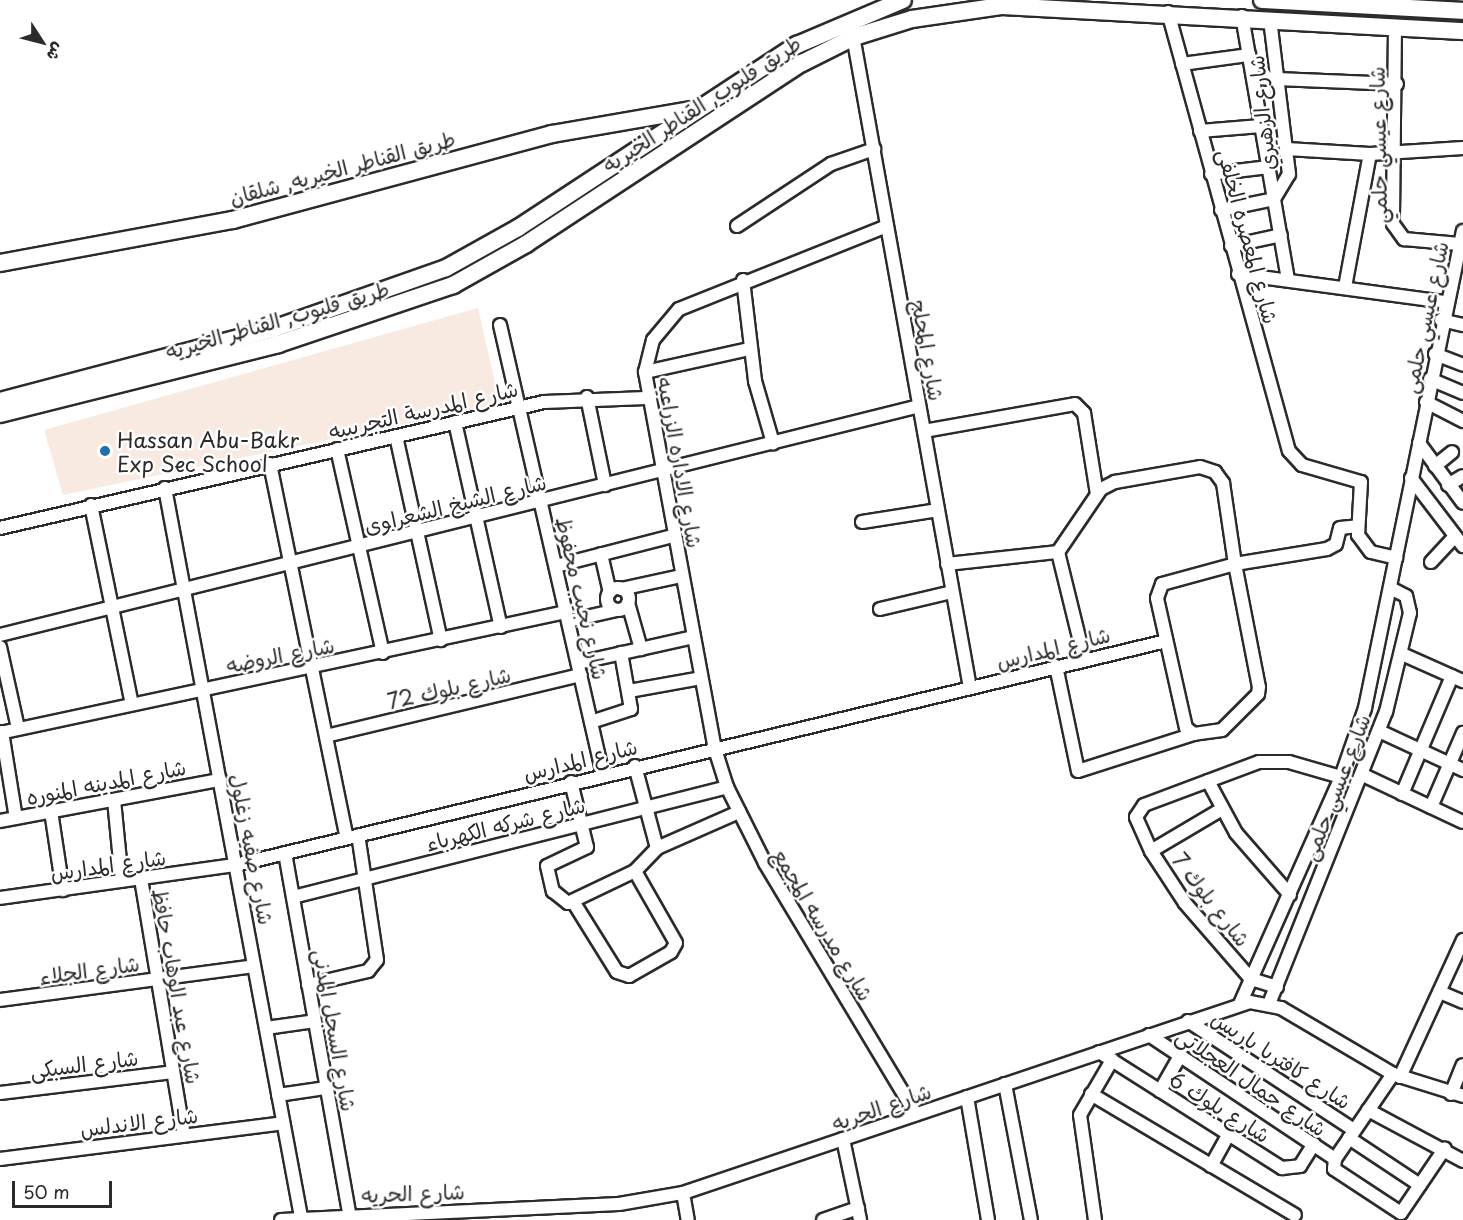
<!DOCTYPE html>
<html>
<head>
<meta charset="utf-8">
<style>
	body { margin:0 }
	#map { position:relative; width:1463px; height:1220px; overflow:hidden; background:#fff; font-family:"Playpen Sans","Playpen Sans Arabic",sans-serif }
	div>[style] { position:absolute }
	[style*='--x'] { left:calc(var(--x)*1px); top:calc(var(--y)*1px); width:calc(var(--w)*1px); rotate:calc(var(--a)*1deg) }
	.built>* { inset:0; background:#f8eae0 }
	.roads { filter:drop-shadow(2px 0 #2b2b2b) drop-shadow(-2px 0 #2b2b2b) drop-shadow(0 2px #2b2b2b) drop-shadow(0 -2px #2b2b2b) }
	.street>* { height:12px; margin:-6px; padding:0 6px; transform-origin:6px; border-radius:6px; background:#fff }
	.street>.ring { margin:-6px; padding:0; box-sizing:content-box; background:none; border:12px solid #fff; border-radius:50% }
	.secondary>* { height:16px; margin:-8px; padding:0 8px; transform-origin:8px; border-radius:8px; background:#fff }
	.dots>* { width:16px; height:16px; translate:-50% -50%; box-sizing:border-box; border:3px solid #fff; border-radius:50% }
	span { translate:-50% -50%; white-space:nowrap; text-align:center; line-height:1.15; -webkit-text-stroke:5px #fff; paint-order:stroke }
	.street-label { font-size:21px; color:#2b2b2b }
	.poi-label { font-size:21px; color:#2b2b2b }
	.left { translate:0 -50%; text-align:left }
	.north { position:absolute; left:12px; top:12px; width:60px; height:60px; -webkit-text-stroke:4px #fff; paint-order:stroke; rotate:126deg; font-size:16px; font-weight:700; line-height:24px; text-align:center; color:#2b2b2b }
	.north::after { content:''; display:block; margin:auto; width:21px; height:27px; background:#2b2b2b; clip-path:polygon(50% 0,100% 100%,50% 72%,0 100%) }
	.scale { position:absolute; left:12px; top:1181px; width:100px; height:27px; box-sizing:border-box; border:3px solid #2b2b2b; border-top:0; padding-left:8px; font-size:18px; line-height:21px; white-space:nowrap; color:#2b2b2b; -webkit-text-stroke:4px #fff; paint-order:stroke }
</style>
</head>
<body>
<div id="map">
	<div class="built">
		<i style="clip-path:polygon(478px 308px,500px 404px,63px 495px,44px 430px)"></i>
	</div>
	<div class="roads">
		<div class="street">
			<i style="--x:1168;--y:12;--w:455;--a:74.6"></i>
			<i style="--x:1289;--y:451;--w:19;--a:47"></i>
			<i style="--x:1302;--y:465;--w:61;--a:16.1"></i>
			<i style="--x:1361;--y:482;--w:53;--a:93.2"></i>
			<i style="--x:1358;--y:535;--w:21;--a:53"></i>
			<i style="--x:1371;--y:552;--w:26;--a:13"></i>
			<i style="--x:1242;--y:16;--w:267;--a:80.1"></i>
			<i style="--x:1395;--y:26;--w:198;--a:90.6"></i>
			<i style="--x:1393;--y:224;--w:19;--a:54"></i>
			<i style="--x:1404;--y:239;--w:56;--a:5.1"></i>
			<i style="--x:852;--y:30;--w:668;--a:79.83"></i>
			<i style="--x:1182;--y:64;--w:68;--a:-7.7"></i>
			<i style="--x:1253;--y:78;--w:144;--a:2.4"></i>
			<i style="--x:1200;--y:131;--w:61;--a:-4.7"></i>
			<i style="--x:1287;--y:149;--w:83;--a:3.4"></i>
			<i style="--x:1370;--y:154;--w:93;--a:-3.7"></i>
			<i style="--x:1211;--y:174;--w:58;--a:-6.9"></i>
			<i style="--x:1221;--y:210;--w:54;--a:-11.7"></i>
			<i style="--x:1274;--y:199;--w:29;--a:-59"></i>
			<i style="--x:1289;--y:174;--w:156;--a:-97"></i>
			<i style="--x:737;--y:226;--w:113;--a:-33.4"></i>
			<i style="--x:831;--y:164;--w:46;--a:-19.2"></i>
			<i style="--x:887;--y:226;--w:224;--a:158.2"></i>
			<i style="--x:679;--y:309;--w:40;--a:130"></i>
			<i style="--x:653;--y:340;--w:33;--a:104"></i>
			<i style="--x:645;--y:372;--w:380;--a:79.5"></i>
			<i style="--x:714;--y:746;--w:43;--a:72.4"></i>
			<i style="--x:727;--y:787;--w:85;--a:63.4"></i>
			<i style="--x:765;--y:863;--w:293;--a:59"></i>
			<i style="--x:1231;--y:246;--w:51;--a:-12.4"></i>
			<i style="--x:1238;--y:274;--w:210;--a:7.7"></i>
			<i style="--x:743;--y:280;--w:102;--a:83.2"></i>
			<i style="--x:755;--y:381;--w:65;--a:73.8"></i>
			<i style="--x:1345;--y:287;--w:135;--a:-79.4"></i>
			<i style="--x:1441;--y:320;--w:23;--a:13"></i>
			<i style="--x:500;--y:325;--w:461;--a:77.1"></i>
			<i style="--x:1435;--y:354;--w:30;--a:21"></i>
			<i style="--x:645;--y:372;--w:107;--a:-12.5"></i>
			<i style="--x:1430;--y:379;--w:36;--a:23"></i>
			<i style="--x:587;--y:397;--w:90;--a:78.4"></i>
			<i style="--x:1426;--y:402;--w:42;--a:27.2"></i>
			<i style="--x:455;--y:422;--w:210;--a:77.4"></i>
			<i style="--x:924;--y:431;--w:153;--a:-10.1"></i>
			<i style="--x:1075;--y:404;--w:13;--a:45"></i>
			<i style="--x:1084;--y:413;--w:82;--a:80.9"></i>
			<i style="--x:396;--y:436;--w:209;--a:77.6"></i>
			<i style="--x:1419;--y:443;--w:74;--a:53.7"></i>
			<i style="--x:337;--y:449;--w:209;--a:77.3"></i>
			<i style="--x:270;--y:464;--w:382;--a:78.4"></i>
			<i style="--x:1435;--y:466;--w:22;--a:-39"></i>
			<i style="--x:1411;--y:478;--w:86;--a:52.6"></i>
			<i style="--x:1448;--y:485;--w:17;--a:-31"></i>
			<i style="--x:165;--y:488;--w:742;--a:79.43"></i>
			<i style="--x:91;--y:505;--w:203;--a:78.4"></i>
			<i style="--x:862;--y:522;--w:77;--a:-9"></i>
			<i style="--x:0;--y:528;--w:558;--a:-13.04"></i>
			<i style="--x:544;--y:402;--w:102;--a:-2.2"></i>
			<i style="--x:601;--y:554;--w:39;--a:77"></i>
			<i style="--x:1431;--y:562;--w:35;--a:-47"></i>
			<i style="--x:947;--y:564;--w:112;--a:-6.2"></i>
			<i style="--x:556;--y:566;--w:121;--a:-14.4"></i>
			<i class="ring" style="left:607px;top:588px;width:10px;height:10px"></i>
			<i style="--x:621;--y:589;--w:61;--a:-12.2"></i>
			<i style="--x:628;--y:603;--w:48;--a:74.2"></i>
			<i style="--x:880;--y:609;--w:74;--a:-13.3"></i>
			<i style="--x:568;--y:621;--w:50;--a:-12.7"></i>
			<i style="--x:0;--y:635;--w:947;--a:-13.99"></i>
			<i style="--x:0;--y:647;--w:83;--a:77.5"></i>
			<i style="--x:1402;--y:654;--w:67;--a:23.9"></i>
			<i style="--x:1084;--y:658;--w:109;--a:-103.8"></i>
			<i style="--x:1058;--y:552;--w:76;--a:-55.7"></i>
			<i style="--x:1101;--y:489;--w:16;--a:-27"></i>
			<i style="--x:1115;--y:482;--w:86;--a:-10"></i>
			<i style="--x:1200;--y:467;--w:16;--a:18"></i>
			<i style="--x:1215;--y:472;--w:14;--a:54"></i>
			<i style="--x:1223;--y:483;--w:82;--a:81.6"></i>
			<i style="--x:1235;--y:564;--w:125;--a:79"></i>
			<i style="--x:1259;--y:687;--w:7;--a:98"></i>
			<i style="--x:1258;--y:694;--w:51;--a:135"></i>
			<i style="--x:1222;--y:730;--w:28;--a:172"></i>
			<i style="--x:1194;--y:734;--w:10;--a:-143"></i>
			<i style="--x:1186;--y:728;--w:133;--a:-102.6"></i>
			<i style="--x:1157;--y:598;--w:15;--a:-70"></i>
			<i style="--x:1162;--y:584;--w:76;--a:-15.3"></i>
			<i style="--x:1235;--y:564;--w:93;--a:-9.3"></i>
			<i style="--x:1327;--y:549;--w:10;--a:-29"></i>
			<i style="--x:1336;--y:544;--w:16;--a:-76"></i>
			<i style="--x:1340;--y:528;--w:18;--a:-6"></i>
			<i style="--x:578;--y:663;--w:118;--a:-12.7"></i>
			<i style="--x:1056;--y:666;--w:107;--a:78.2"></i>
			<i style="--x:1078;--y:771;--w:122;--a:-17.7"></i>
			<i style="--x:629;--y:691;--w:73;--a:-10.2"></i>
			<i style="--x:591;--y:722;--w:42;--a:-18"></i>
			<i style="--x:631;--y:709;--w:57;--a:-100.1"></i>
			<i style="--x:1379;--y:731;--w:93;--a:24.9"></i>
			<i style="--x:2;--y:732;--w:87;--a:80.8"></i>
			<i style="--x:0;--y:733;--w:579;--a:-12.07"></i>
			<i style="--x:326;--y:736;--w:262;--a:-13.5"></i>
			<i style="--x:635;--y:766;--w:85;--a:75"></i>
			<i style="--x:1363;--y:775;--w:110;--a:25.2"></i>
			<i style="--x:1208;--y:781;--w:59;--a:61.7"></i>
			<i style="--x:1236;--y:833;--w:82;--a:48.9"></i>
			<i style="--x:571;--y:782;--w:67;--a:76.2"></i>
			<i style="--x:587;--y:847;--w:44;--a:154.6"></i>
			<i style="--x:547;--y:866;--w:26;--a:77"></i>
			<i style="--x:553;--y:891;--w:19;--a:39"></i>
			<i style="--x:568;--y:903;--w:74;--a:-25.5"></i>
			<i style="--x:635;--y:871;--w:32;--a:-46"></i>
			<i style="--x:657;--y:848;--w:90;--a:-23.7"></i>
			<i style="--x:1402;--y:794;--w:128;--a:-67"></i>
			<i style="--x:114;--y:800;--w:81;--a:84.4"></i>
			<i style="--x:1431;--y:807;--w:81;--a:-66.6"></i>
			<i style="--x:51;--y:811;--w:80;--a:81.4"></i>
			<i style="--x:0;--y:821;--w:224;--a:-10.6"></i>
			<i style="--x:1151;--y:851;--w:82;--a:-30.6"></i>
			<i style="--x:285;--y:853;--w:366;--a:79.9"></i>
			<i style="--x:141;--y:879;--w:260;--a:80.5"></i>
			<i style="--x:293;--y:897;--w:448;--a:-14.2"></i>
			<i style="--x:0;--y:898;--w:238;--a:-8"></i>
			<i style="--x:236;--y:865;--w:957;--a:-13.54"></i>
			<i style="--x:574;--y:903;--w:81;--a:58.1"></i>
			<i style="--x:617;--y:972;--w:13;--a:18"></i>
			<i style="--x:629;--y:976;--w:48;--a:-29.7"></i>
			<i style="--x:671;--y:952;--w:10;--a:-61"></i>
			<i style="--x:676;--y:943;--w:83;--a:-119.7"></i>
			<i style="--x:308;--y:985;--w:62;--a:-13.1"></i>
			<i style="--x:368;--y:971;--w:14;--a:-51"></i>
			<i style="--x:377;--y:960;--w:126;--a:-98.6"></i>
			<i style="--x:1277;--y:987;--w:27;--a:-163"></i>
			<i style="--x:1251;--y:979;--w:101;--a:-131"></i>
			<i style="--x:1185;--y:903;--w:62;--a:-123.2"></i>
			<i style="--x:1151;--y:851;--w:37;--a:-114"></i>
			<i style="--x:1136;--y:817;--w:14;--a:-56"></i>
			<i style="--x:1144;--y:805;--w:123;--a:-20.5"></i>
			<i style="--x:1259;--y:762;--w:30;--a:0"></i>
			<i style="--x:1289;--y:762;--w:54;--a:16.1"></i>
			<i style="--x:1440;--y:992;--w:25;--a:23"></i>
			<i style="--x:0;--y:1000;--w:256;--a:-7.6"></i>
			<i style="--x:1240;--y:1004;--w:248;--a:-66"></i>
			<i style="--x:1341;--y:777;--w:73;--a:-70.8"></i>
			<i style="--x:1365;--y:708;--w:487;--a:-78.4"></i>
			<i style="--x:1269;--y:1004;--w:315;--a:-68.2"></i>
			<i style="--x:1386;--y:712;--w:102;--a:-76.4"></i>
			<i style="--x:1410;--y:613;--w:17;--a:-103"></i>
			<i style="--x:1406;--y:596;--w:18;--a:-153"></i>
			<i style="--x:1188;--y:1021;--w:199;--a:33.3"></i>
			<i style="--x:266;--y:1028;--w:49;--a:-8.1"></i>
			<i style="--x:1149;--y:1035;--w:224;--a:33.7"></i>
			<i style="--x:1099;--y:1052;--w:217;--a:32.4"></i>
			<i style="--x:1282;--y:1168;--w:18;--a:-6"></i>
			<i style="--x:1300;--y:1166;--w:26;--a:-58"></i>
			<i style="--x:1393;--y:1074;--w:103;--a:124.3"></i>
			<i style="--x:1335;--y:1159;--w:10;--a:96"></i>
			<i style="--x:1334;--y:1169;--w:80;--a:33.3"></i>
			<i style="--x:1401;--y:1213;--w:78;--a:-55.9"></i>
			<i style="--x:1400;--y:1077;--w:151;--a:-65.3"></i>
			<i style="--x:1005;--y:1084;--w:138;--a:79.2"></i>
			<i style="--x:1160;--y:1091;--w:40;--a:-60.3"></i>
			<i style="--x:0;--y:1093;--w:174;--a:-6.9"></i>
			<i style="--x:1091;--y:1094;--w:237;--a:30.7"></i>
			<i style="--x:1451;--y:1094;--w:31;--a:-68"></i>
			<i style="--x:278;--y:1095;--w:49;--a:-8.3"></i>
			<i style="--x:967;--y:1097;--w:125;--a:80.3"></i>
			<i style="--x:1368;--y:1110;--w:108;--a:28.2"></i>
			<i style="--x:1349;--y:1138;--w:85;--a:33.5"></i>
			<i style="--x:843;--y:1139;--w:83;--a:78.1"></i>
			<i style="--x:0;--y:1159;--w:285;--a:-7.2"></i>
			<i style="--x:1211;--y:1166;--w:37;--a:-61"></i>
			<i style="--x:683;--y:1193;--w:27;--a:80"></i>
			<i style="--x:281;--y:1220;--w:338;--a:-2.7"></i>
			<i style="--x:619;--y:1204;--w:65;--a:-9.8"></i>
			<i style="--x:683;--y:1193;--w:598;--a:-18.62"></i>
			<i style="--x:1250;--y:1002;--w:32;--a:11"></i>
			<i style="--x:1281;--y:1008;--w:130;--a:30.5"></i>
			<i style="--x:1393;--y:1074;--w:73;--a:17.4"></i>
			<i style="--x:823;--y:1220;--w:37;--a:-19"></i>
			<i style="--x:1095;--y:1220;--w:106;--a:-98.1"></i>
			<i style="--x:1080;--y:1115;--w:64;--a:-59.8"></i>
		</div>
		<div class="secondary">
			<i style="--x:1262;--y:0;--w:201;--a:3.1"></i>
			<i style="--x:0;--y:263;--w:237;--a:-10.5"></i>
			<i style="--x:233;--y:220;--w:330;--a:-15.1"></i>
			<i style="--x:552;--y:134;--w:141;--a:-9.8"></i>
			<i style="--x:0;--y:401;--w:282;--a:-14.8"></i>
			<i style="--x:273;--y:329;--w:183;--a:-19.4"></i>
			<i style="--x:446;--y:268;--w:82;--a:-29.1"></i>
			<i style="--x:518;--y:228;--w:334;--a:-33.3"></i>
			<i style="--x:797;--y:45;--w:115;--a:-23"></i>
			<i style="--x:0;--y:414;--w:287;--a:-14.1"></i>
			<i style="--x:278;--y:344;--w:185;--a:-18.6"></i>
			<i style="--x:453;--y:285;--w:84;--a:-29.3"></i>
			<i style="--x:526;--y:244;--w:330;--a:-33.3"></i>
			<i style="--x:802;--y:63;--w:58;--a:-26.6"></i>
			<i style="--x:854;--y:37;--w:61;--a:-17.2"></i>
			<i style="--x:912;--y:19;--w:90;--a:-8.3"></i>
			<i style="--x:1001;--y:6;--w:463;--a:3.1"></i>
		</div>
	</div>
	<div class="dots">
		<i style="left:105px;top:451px;background:#1f6fb2"></i>
	</div>
	<div class="street-label">
		<span style="left:701px;top:103px;rotate:-33deg">طريق قليوب, القناطر الخيريه</span>
		<span style="left:1261px;top:113px;rotate:-96deg">شارع الزهيري</span>
		<span style="left:1377px;top:145px;rotate:-91deg">شارع عيسي حلمي</span>
		<span style="left:342px;top:167px;rotate:-15deg">طريق القناطر الخيريه, شلقان</span>
		<span style="left:1249px;top:236px;rotate:75deg">شارع المعصره الخلفى</span>
		<span style="left:1424px;top:317px;rotate:-78deg">شارع عيسي حلمى</span>
		<span style="left:277px;top:319px;rotate:-16deg">طريق قليوب, القناطر الخيريه</span>
		<span style="left:929px;top:350px;rotate:80deg">شارع المحلج</span>
		<span style="left:423px;top:409px;rotate:-13deg">شارع المدرسة التجريبيه</span>
		<span style="left:681px;top:462px;rotate:80deg">شارع الاداره الزراعيه</span>
		<span style="left:455px;top:503px;rotate:-14deg">شارع الشيخ الشعراوى</span>
		<span style="left:583px;top:598px;rotate:77deg">شارع نجيب محفوظ</span>
		<span style="left:1053px;top:647px;rotate:-14deg">شارع المدارس</span>
		<span style="left:280px;top:654px;rotate:-11deg">شارع الروضه</span>
		<span style="left:449px;top:687px;rotate:-13deg">شارع بلوك 72</span>
		<span style="left:580px;top:759px;rotate:-14deg">شارع المدارس</span>
		<span style="left:106px;top:781px;rotate:-11deg">شارع المدينه المنوره</span>
		<span style="left:1335px;top:787px;rotate:-69deg">شارع عيسي حلمى</span>
		<span style="left:505px;top:823px;rotate:-14deg">شارع شركه الكهرباء</span>
		<span style="left:253px;top:849px;rotate:79deg">شارع صفيه زغلول</span>
		<span style="left:108px;top:864px;rotate:-8deg">شارع المدارس</span>
		<span style="left:1212px;top:899px;rotate:52deg">شارع بلوك 7</span>
		<span style="left:824px;top:924px;rotate:59deg">شارع مدرسه المجمع</span>
		<span style="left:89px;top:969px;rotate:-8deg">شارع الجلاء</span>
		<span style="left:178px;top:986px;rotate:80deg">شارع عبد الوهاب حافظ</span>
		<span style="left:336px;top:1030px;rotate:80deg">شارع السجل المدنى</span>
		<span style="left:1282px;top:1059px;rotate:33deg">شارع كافتريا باريس</span>
		<span style="left:84px;top:1063px;rotate:-7deg">شارع السبكى</span>
		<span style="left:1252px;top:1081px;rotate:34deg">شارع جمال العجلاتى</span>
		<span style="left:881px;top:1106px;rotate:-19deg">شارع الحريه</span>
		<span style="left:1220px;top:1106px;rotate:32deg">شارع بلوك 6</span>
		<span style="left:139px;top:1121px;rotate:-7deg">شارع الاندلس</span>
		<span style="left:413px;top:1192px;rotate:-2deg">شارع الحريه</span>
	</div>
	<div class="poi-label">
		<span class="left" style="left:117px;top:451px">Hassan Abu-Bakr<br>Exp Sec School</span>
	</div>
	<div class="north">ش</div>
	<div class="scale">50 m</div>
</div>
</body>
</html>
